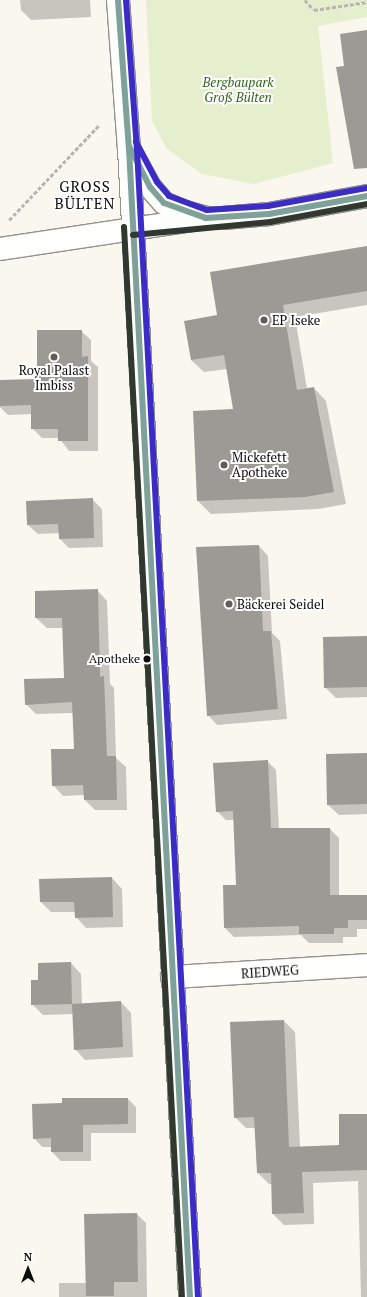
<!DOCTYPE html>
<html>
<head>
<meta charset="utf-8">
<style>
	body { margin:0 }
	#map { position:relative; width:367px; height:1297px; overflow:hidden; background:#faf7ee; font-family:"PT Serif",serif }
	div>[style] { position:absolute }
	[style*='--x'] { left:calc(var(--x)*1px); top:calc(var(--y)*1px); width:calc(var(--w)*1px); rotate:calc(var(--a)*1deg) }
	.green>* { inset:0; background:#e5efce }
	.shadow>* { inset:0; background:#0003 }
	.building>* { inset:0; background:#9c9a94 }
	.path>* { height:2.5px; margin-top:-1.25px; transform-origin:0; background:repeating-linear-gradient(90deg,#b7b6b5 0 4px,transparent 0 6px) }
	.roads { filter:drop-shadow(1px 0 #93918d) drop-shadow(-1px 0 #93918d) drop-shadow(0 1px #93918d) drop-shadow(0 -1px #93918d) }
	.minor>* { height:22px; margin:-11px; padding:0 11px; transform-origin:11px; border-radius:11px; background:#fefefc }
	.tertiary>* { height:22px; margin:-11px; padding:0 11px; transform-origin:11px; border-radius:11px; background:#fefefc }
	.bus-1>* { height:6px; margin:-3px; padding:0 3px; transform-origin:3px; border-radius:3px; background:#7ea199 }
	.bus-2>* { height:6px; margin:-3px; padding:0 3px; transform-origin:3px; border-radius:3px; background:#31382f }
	.bus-3>* { height:6px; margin:-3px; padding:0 3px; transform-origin:3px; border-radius:3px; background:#3c2cc7 }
	.dots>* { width:11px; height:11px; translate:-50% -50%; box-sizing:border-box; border:2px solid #fff; border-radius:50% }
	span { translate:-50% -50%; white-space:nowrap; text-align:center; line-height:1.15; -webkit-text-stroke:4px #fff; paint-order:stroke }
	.bus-label { font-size:12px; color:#0b0b0b }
	.right { translate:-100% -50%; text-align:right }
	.park-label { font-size:13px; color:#31631b; font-style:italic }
	.poi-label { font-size:13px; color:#0b0b0b }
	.left { translate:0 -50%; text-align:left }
	.street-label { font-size:13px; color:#0b0b0b }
	.quarter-label { font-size:15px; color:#0b0b0b; letter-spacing:1px }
	.north { position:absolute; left:8px; top:1249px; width:40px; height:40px; -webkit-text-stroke:3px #fff; paint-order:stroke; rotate:0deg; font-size:11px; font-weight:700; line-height:16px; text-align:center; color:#0b0b0b }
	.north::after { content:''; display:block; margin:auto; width:14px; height:18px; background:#0b0b0b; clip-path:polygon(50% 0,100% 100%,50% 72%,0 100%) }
</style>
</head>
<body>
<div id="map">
	<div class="green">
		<i style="clip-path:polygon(146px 0,367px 0,367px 17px,318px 26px,333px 163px,254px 184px,202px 174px,167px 149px,152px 121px)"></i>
	</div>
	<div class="shadow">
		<i style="clip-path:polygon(20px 0,90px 0,91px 17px,31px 20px,21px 10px)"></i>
		<i style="clip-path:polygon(367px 247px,367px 305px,295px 317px,307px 389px,314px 388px,326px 401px,346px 504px,318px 509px,211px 514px,198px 501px,194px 412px,234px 410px,227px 369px,204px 372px,191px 360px,218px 316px)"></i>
		<i style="clip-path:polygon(81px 331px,91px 340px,91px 361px,98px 367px,98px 451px,69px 451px,59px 438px,42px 438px,32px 428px,32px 414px,8px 415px,0 407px,0 381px,38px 380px)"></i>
		<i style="clip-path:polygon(92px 499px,102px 509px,103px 547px,69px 548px,60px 539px,60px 533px,38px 534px,28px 525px)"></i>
		<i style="clip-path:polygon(259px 546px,268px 556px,272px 633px,280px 641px,287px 719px,217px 725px,208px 715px)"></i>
		<i style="clip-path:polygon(97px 590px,107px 601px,110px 684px,114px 688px,116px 758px,126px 767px,127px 810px,95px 810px,85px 800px,85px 795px,63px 796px,53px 785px,75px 750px,73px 713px,36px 714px,26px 704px,65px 679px,64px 628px,47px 628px,36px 618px)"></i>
		<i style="clip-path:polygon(367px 637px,367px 697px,336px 698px,325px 687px)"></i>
		<i style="clip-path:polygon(367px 754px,367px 814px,339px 815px,328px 805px)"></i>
		<i style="clip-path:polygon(267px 761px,276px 770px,279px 829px,330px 829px,339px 838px,339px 896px,367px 896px,367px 929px,357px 929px,357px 937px,343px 937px,343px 943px,309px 943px,301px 935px,234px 937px,225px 928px,224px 886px,237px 886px,234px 820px,226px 820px,217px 811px)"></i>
		<i style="clip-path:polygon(112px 878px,122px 889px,123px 927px,86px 928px,76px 917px,76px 912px,51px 912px,41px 902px,40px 880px)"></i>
		<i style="clip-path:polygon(71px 963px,81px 974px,82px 1004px,121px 1002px,131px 1013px,133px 1057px,85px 1060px,75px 1049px,73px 1014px,43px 1015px,32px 1004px)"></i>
		<i style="clip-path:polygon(284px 1021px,295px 1032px,300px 1147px,340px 1146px,367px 1115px,367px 1297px,361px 1297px,358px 1181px,313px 1183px,314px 1224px,284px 1225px,273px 1214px,272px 1184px,269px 1184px,258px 1173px,256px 1128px,246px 1128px,235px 1117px)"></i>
		<i style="clip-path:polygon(128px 1099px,136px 1107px,136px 1133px,91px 1133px,91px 1161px,61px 1161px,52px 1152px,52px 1147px,42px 1147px,34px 1138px,63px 1104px)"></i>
		<i style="clip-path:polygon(137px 1214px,146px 1223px,147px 1297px,59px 1297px,59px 1283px,86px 1283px)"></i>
	</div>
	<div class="building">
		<i style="clip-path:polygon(367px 30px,367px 168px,354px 169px,336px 67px,344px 66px,340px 34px)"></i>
		<i style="clip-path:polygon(367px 246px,367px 291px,283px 305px,297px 390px,314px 387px,334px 492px,305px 497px,197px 501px,193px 411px,233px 409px,224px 355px,191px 360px,184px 321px,217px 315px,210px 272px)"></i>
		<i style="clip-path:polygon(37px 330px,82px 330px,82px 357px,88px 356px,88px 441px,58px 441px,58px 429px,31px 429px,31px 405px,0 406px,0 380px,37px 379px)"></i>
		<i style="clip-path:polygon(93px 498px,94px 538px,59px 539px,58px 524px,27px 525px,26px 501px)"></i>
		<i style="clip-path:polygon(259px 545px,263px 631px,271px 631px,278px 709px,207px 716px,196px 547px)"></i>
		<i style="clip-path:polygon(98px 589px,100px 677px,104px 676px,107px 756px,116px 756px,117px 800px,84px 800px,83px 785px,52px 786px,51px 749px,74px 749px,72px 702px,25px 705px,24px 679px,64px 678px,62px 618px,35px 618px,35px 591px)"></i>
		<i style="clip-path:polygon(367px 636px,367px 687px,324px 688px,323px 637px)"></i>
		<i style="clip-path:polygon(367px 753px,367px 804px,327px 805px,326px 754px)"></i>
		<i style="clip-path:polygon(268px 760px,271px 828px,330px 828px,330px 895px,367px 895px,367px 920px,348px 920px,348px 928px,334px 928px,334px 934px,299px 934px,299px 926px,224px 928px,223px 885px,236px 885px,233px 811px,216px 812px,213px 763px)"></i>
		<i style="clip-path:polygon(112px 877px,113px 917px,75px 918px,74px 902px,40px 902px,39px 879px)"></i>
		<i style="clip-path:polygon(71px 962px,72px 1004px,31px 1005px,31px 980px,38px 980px,38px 963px)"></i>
		<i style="clip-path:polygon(121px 1001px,123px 1047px,74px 1050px,72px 1004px)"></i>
		<i style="clip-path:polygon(284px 1020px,289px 1147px,339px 1145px,339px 1114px,367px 1114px,367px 1170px,302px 1172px,304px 1213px,272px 1214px,271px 1173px,257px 1173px,254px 1117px,234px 1118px,230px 1022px)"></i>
		<i style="clip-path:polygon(62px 1098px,128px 1098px,128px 1124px,83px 1125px,83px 1152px,51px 1152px,51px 1138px,33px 1139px,32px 1104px,62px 1103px)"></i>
		<i style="clip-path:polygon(137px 1213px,138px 1282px,114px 1282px,114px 1296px,86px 1296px,84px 1214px)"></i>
	</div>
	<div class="path">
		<i style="--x:305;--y:0;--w:13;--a:48"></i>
		<i style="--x:314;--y:10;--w:54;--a:-8.6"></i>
		<i style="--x:9;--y:220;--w:131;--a:-46.5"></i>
	</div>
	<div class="roads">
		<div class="minor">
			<i style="--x:0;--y:249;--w:208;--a:-8.6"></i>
			<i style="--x:172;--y:977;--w:195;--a:-3.5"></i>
		</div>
		<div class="tertiary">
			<i style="--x:118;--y:0;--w:149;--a:85.8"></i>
			<i style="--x:129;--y:149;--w:43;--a:61.1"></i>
			<i style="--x:150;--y:187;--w:21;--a:49"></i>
			<i style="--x:164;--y:203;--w:22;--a:24"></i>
			<i style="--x:184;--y:212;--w:23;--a:15"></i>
			<i style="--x:206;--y:218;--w:17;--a:0"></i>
			<i style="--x:223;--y:218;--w:46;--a:-5"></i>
			<i style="--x:269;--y:214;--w:100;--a:-10.4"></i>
			<i style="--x:129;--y:149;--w:1150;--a:86.96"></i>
		</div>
	</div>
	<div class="bus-1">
		<i style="--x:118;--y:0;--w:149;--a:85.8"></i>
		<i style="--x:129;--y:149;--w:1150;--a:86.96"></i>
		<i style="--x:129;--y:146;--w:46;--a:62.9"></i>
		<i style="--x:150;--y:187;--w:21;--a:49"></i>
		<i style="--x:164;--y:203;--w:45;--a:19.7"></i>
		<i style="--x:206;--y:218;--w:63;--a:-3.6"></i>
		<i style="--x:269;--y:214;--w:100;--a:-10.4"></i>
	</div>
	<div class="bus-2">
		<i style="--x:124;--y:227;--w:1072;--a:86.9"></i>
		<i style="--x:133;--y:235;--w:138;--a:-5.4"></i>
		<i style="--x:270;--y:222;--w:99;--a:-10.5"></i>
	</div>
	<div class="bus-3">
		<i style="--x:126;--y:0;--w:149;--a:85.8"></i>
		<i style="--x:137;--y:149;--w:1150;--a:86.96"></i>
		<i style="--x:136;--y:142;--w:45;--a:62.3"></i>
		<i style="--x:157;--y:182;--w:18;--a:49"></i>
		<i style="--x:169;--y:196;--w:40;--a:20.2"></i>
		<i style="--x:207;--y:210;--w:61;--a:-3.8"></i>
		<i style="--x:268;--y:206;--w:100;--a:-10.4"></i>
	</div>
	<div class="dots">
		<i style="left:264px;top:320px;background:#5f5e5a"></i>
		<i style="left:54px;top:357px;background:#5f5e5a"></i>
		<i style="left:224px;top:465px;background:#5f5e5a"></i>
		<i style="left:229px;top:604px;background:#5f5e5a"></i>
		<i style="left:147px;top:659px;background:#0b0b0b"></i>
	</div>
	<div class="bus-label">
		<span class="right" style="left:140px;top:659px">Apotheke</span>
	</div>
	<div class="park-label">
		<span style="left:238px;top:90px">Bergbaupark<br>Groß Bülten</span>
	</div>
	<div class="poi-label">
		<span class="left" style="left:272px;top:320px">EP Iseke</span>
		<span style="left:54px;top:378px">Royal Palast<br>Imbiss</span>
		<span class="left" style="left:232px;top:465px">Mickefett<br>Apotheke</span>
		<span class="left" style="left:237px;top:604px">Bäckerei Seidel</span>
	</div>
	<div class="street-label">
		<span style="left:270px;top:972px;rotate:-4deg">RIEDWEG</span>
	</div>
	<div class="quarter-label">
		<span style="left:85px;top:195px">GROSS<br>BÜLTEN</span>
	</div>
	<div class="north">N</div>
</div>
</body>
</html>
